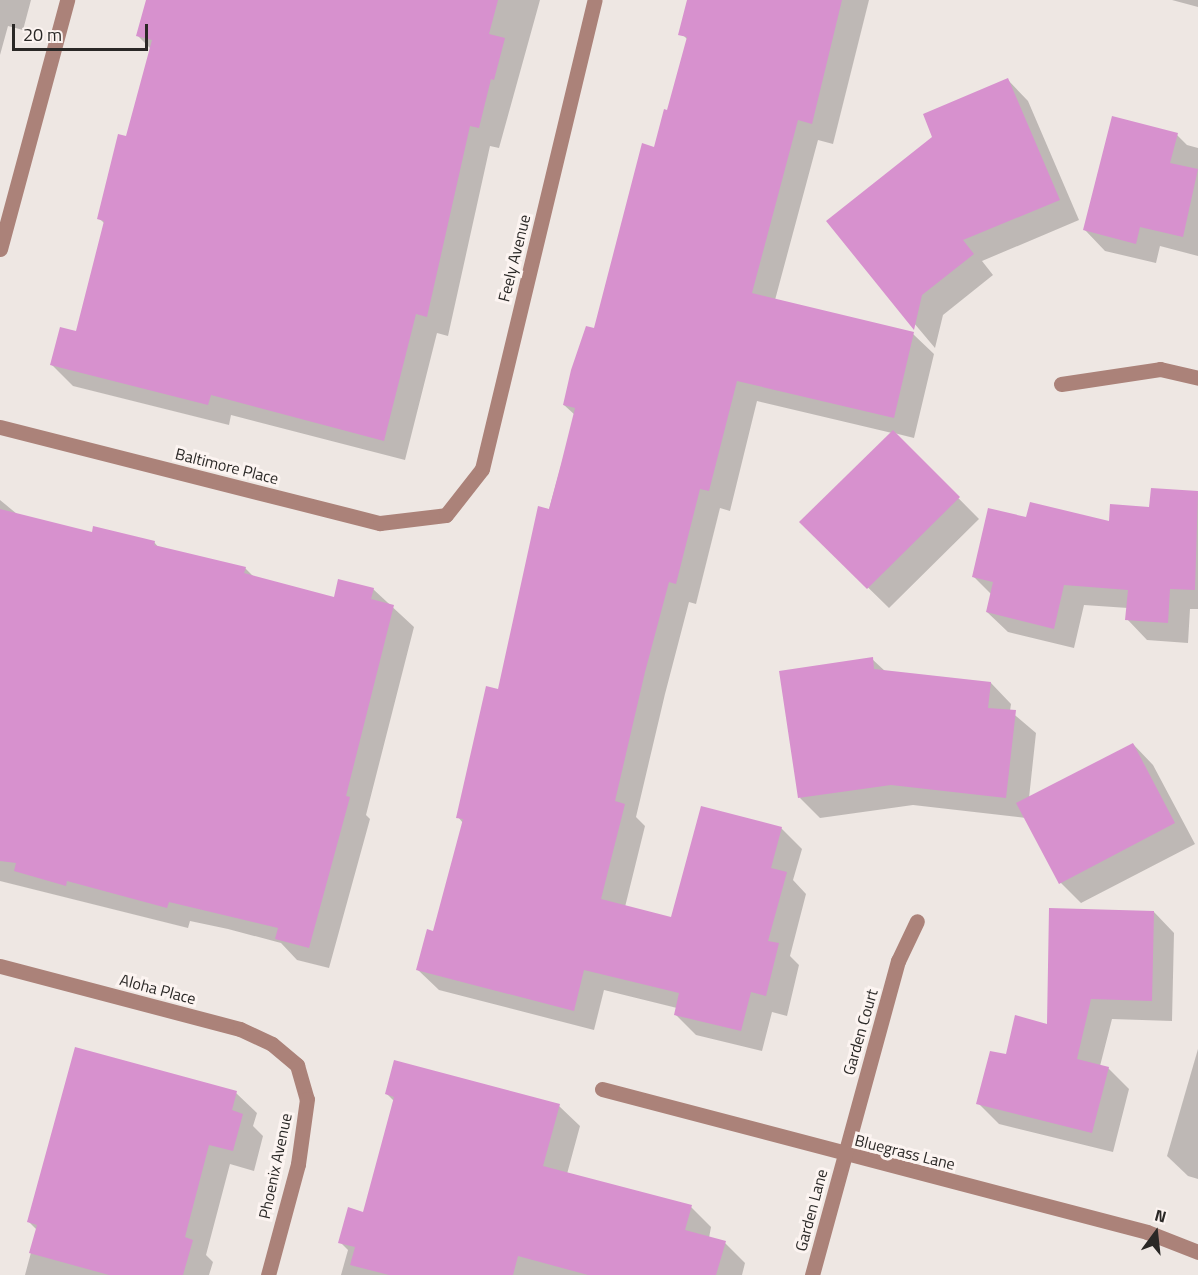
<!DOCTYPE html>
<html>
<head>
<meta charset="utf-8">
<style>
	body { margin:0 }
	#map { position:relative; width:1198px; height:1275px; overflow:hidden; background:#eee7e3; font-family:"Titillium Web",sans-serif }
	div>[style] { position:absolute }
	[style*='--x'] { left:calc(var(--x)*1px); top:calc(var(--y)*1px); width:calc(var(--w)*1px); rotate:calc(var(--a)*1deg) }
	.shadow>* { inset:0; background:#0003 }
	.building>* { inset:0; background:#d791ce }
	.minor>* { height:15px; margin:-7.5px; padding:0 7.5px; transform-origin:7.5px; border-radius:7.5px; background:#ab8279 }
	span { translate:-50% -50%; white-space:nowrap; text-align:center; line-height:1.15; -webkit-text-stroke:6px #fcf4f1; paint-order:stroke }
	.street-label { font-size:16px; color:#2a2826 }
	.north { position:absolute; left:1126px; top:1203px; width:60px; height:60px; -webkit-text-stroke:4px #fcf4f1; paint-order:stroke; rotate:15deg; font-size:16px; font-weight:700; line-height:24px; text-align:center; color:#2a2826 }
	.north::after { content:''; display:block; margin:auto; width:21px; height:27px; background:#2a2826; clip-path:polygon(50% 0,100% 100%,50% 72%,0 100%) }
	.scale { position:absolute; left:12px; top:24px; width:136px; height:27px; box-sizing:border-box; border:3px solid #2a2826; border-top:0; padding-left:8px; font-size:18px; line-height:21px; white-space:nowrap; color:#2a2826; -webkit-text-stroke:4px #fcf4f1; paint-order:stroke }
</style>
</head>
<body>
<div id="map">
	<div class="shadow">
		<i style="clip-path:polygon(0 0,31px 0,23px 30px,8px 26px,0 55px)"></i>
		<i style="clip-path:polygon(149px 0,540px 0,499px 148px,490px 146px,448px 336px,437px 333px,405px 460px,231px 415px,229px 425px,73px 386px,52px 365px,77px 333px,105px 224px,99px 218px,127px 138px,151px 49px,138px 36px)"></i>
		<i style="clip-path:polygon(691px 0,869px 0,833px 144px,818px 140px,775px 300px,913px 334px,934px 354px,914px 438px,894px 433px,979px 519px,889px 608px,801px 522px,892px 433px,757px 401px,730px 511px,720px 508px,696px 604px,689px 602px,665px 694px,636px 817px,645px 826px,625px 907px,672px 919px,781px 828px,802px 849px,793px 880px,806px 894px,790px 956px,799px 965px,787px 1016px,772px 1012px,762px 1051px,696px 1035px,675px 1014px,677px 1008px,604px 990px,594px 1030px,439px 990px,418px 970px,434px 933px,463px 823px,458px 817px,499px 691px,575px 415px,564px 405px,596px 330px,668px 111px,688px 40px,683px 35px)"></i>
		<i style="clip-path:polygon(1172px 0,1198px 0,1198px 7px)"></i>
		<i style="clip-path:polygon(1008px 80px,1028px 101px,1079px 220px,982px 261px,993px 275px,943px 315px,935px 348px,828px 221px)"></i>
		<i style="clip-path:polygon(1177px 135px,1187px 145px,1198px 148px,1198px 256px,1160px 246px,1156px 263px,1105px 251px,1085px 230px)"></i>
		<i style="clip-path:polygon(1152px 489px,1198px 493px,1198px 609px,1190px 609px,1188px 643px,1147px 640px,1127px 619px,1128px 608px,1084px 605px,1074px 648px,1008px 632px,987px 612px,992px 595px,973px 576px,1027px 519px,1110px 523px,1150px 508px)"></i>
		<i style="clip-path:polygon(0 500px,17px 514px,93px 534px,154px 542px,159px 548px,245px 568px,255px 578px,335px 599px,373px 589px,414px 627px,366px 815px,370px 819px,329px 968px,297px 960px,281px 943px,228px 929px,190px 921px,188px 928px,0 881px)"></i>
		<i style="clip-path:polygon(872px 659px,885px 671px,991px 683px,1011px 704px,1010px 711px,1036px 733px,1029px 798px,1133px 744px,1153px 765px,1195px 844px,1081px 903px,1061px 883px,1026px 818px,913px 805px,820px 818px,800px 798px)"></i>
		<i style="clip-path:polygon(1154px 912px,1174px 933px,1172px 1021px,1112px 1019px,1100px 1066px,1108px 1068px,1129px 1089px,1113px 1152px,999px 1124px,978px 1103px,1007px 1056px,1049px 1025px)"></i>
		<i style="clip-path:polygon(1198px 1049px,1198px 1179px,1188px 1176px,1167px 1156px)"></i>
		<i style="clip-path:polygon(236px 1093px,257px 1113px,253px 1126px,263px 1136px,254px 1171px,230px 1164px,206px 1255px,213px 1262px,209px 1275px,25px 1275px,37px 1230px,29px 1222px)"></i>
		<i style="clip-path:polygon(387px 1094px,559px 1106px,580px 1126px,567px 1174px,691px 1207px,711px 1227px,709px 1238px,725px 1243px,745px 1263px,742px 1275px,341px 1275px,348px 1250px,340px 1242px,364px 1213px,394px 1101px)"></i>
	</div>
	<div class="building">
		<i style="clip-path:polygon(146px 0,498px 0,489px 34px,505px 38px,494px 80px,491px 79px,479px 128px,470px 126px,427px 317px,416px 314px,384px 441px,211px 395px,208px 405px,50px 365px,60px 327px,76px 331px,104px 221px,97px 219px,118px 134px,126px 136px,152px 40px,136px 36px)"></i>
		<i style="clip-path:polygon(687px 0,842px 0,812px 124px,798px 120px,752px 293px,914px 332px,894px 418px,737px 381px,709px 491px,700px 489px,676px 584px,669px 582px,645px 672px,615px 801px,625px 804px,601px 899px,671px 917px,701px 806px,782px 827px,771px 868px,787px 872px,768px 941px,779px 943px,766px 996px,751px 992px,741px 1031px,674px 1015px,679px 993px,584px 970px,574px 1011px,416px 970px,427px 929px,433px 931px,463px 819px,456px 818px,486px 686px,498px 689px,538px 506px,549px 509px,561px 464px,575px 408px,563px 405px,571px 370px,586px 326px,594px 328px,642px 143px,654px 147px,664px 109px,667px 110px,687px 37px,678px 35px)"></i>
		<i style="clip-path:polygon(1008px 78px,1060px 200px,963px 240px,974px 254px,922px 295px,914px 330px,826px 221px,932px 137px,923px 114px)"></i>
		<i style="clip-path:polygon(1112px 116px,1178px 133px,1170px 163px,1198px 169px,1183px 237px,1140px 227px,1136px 244px,1083px 230px)"></i>
		<i style="clip-path:polygon(893px 430px,960px 497px,867px 589px,799px 522px)"></i>
		<i style="clip-path:polygon(1151px 488px,1198px 491px,1195px 590px,1170px 589px,1168px 623px,1125px 620px,1128px 590px,1064px 585px,1054px 629px,986px 612px,993px 582px,972px 577px,988px 508px,1026px 517px,1030px 502px,1109px 521px,1110px 504px,1149px 507px)"></i>
		<i style="clip-path:polygon(0 509px,92px 532px,93px 526px,155px 541px,154px 545px,246px 567px,244px 573px,334px 597px,338px 579px,374px 588px,371px 599px,394px 605px,346px 796px,350px 797px,309px 948px,275px 939px,278px 928px,169px 902px,167px 908px,67px 881px,66px 886px,14px 871px,16px 863px,0 861px)"></i>
		<i style="clip-path:polygon(873px 657px,874px 669px,991px 682px,988px 708px,1016px 710px,1006px 798px,891px 785px,798px 798px,779px 671px)"></i>
		<i style="clip-path:polygon(1133px 743px,1175px 823px,1059px 884px,1016px 803px)"></i>
		<i style="clip-path:polygon(1049px 908px,1154px 911px,1152px 1001px,1091px 999px,1077px 1059px,1109px 1067px,1092px 1133px,976px 1104px,990px 1051px,1006px 1054px,1015px 1015px,1047px 1024px)"></i>
		<i style="clip-path:polygon(75px 1047px,237px 1091px,232px 1110px,243px 1114px,233px 1151px,209px 1145px,185px 1237px,193px 1240px,183px 1275px,109px 1275px,29px 1253px,37px 1225px,27px 1222px)"></i>
		<i style="clip-path:polygon(394px 1060px,560px 1104px,543px 1166px,692px 1205px,685px 1230px,726px 1241px,716px 1275px,588px 1275px,518px 1256px,513px 1275px,389px 1275px,350px 1265px,355px 1247px,338px 1243px,348px 1207px,363px 1212px,394px 1097px,385px 1094px)"></i>
	</div>
	<div class="minor">
		<i style="--x:0;--y:249;--w:258;--a:-74.9"></i>
		<i style="--x:1061;--y:384;--w:100;--a:-8.6"></i>
		<i style="--x:1160;--y:369;--w:39;--a:13"></i>
		<i style="--x:0;--y:427;--w:392;--a:14.2"></i>
		<i style="--x:380;--y:523;--w:66;--a:-6.9"></i>
		<i style="--x:446;--y:515;--w:58;--a:-52"></i>
		<i style="--x:482;--y:469;--w:482;--a:-76.5"></i>
		<i style="--x:0;--y:966;--w:248;--a:14.7"></i>
		<i style="--x:240;--y:1029;--w:35;--a:25"></i>
		<i style="--x:272;--y:1044;--w:33;--a:40"></i>
		<i style="--x:297;--y:1065;--w:35;--a:74"></i>
		<i style="--x:307;--y:1099;--w:66;--a:97.9"></i>
		<i style="--x:298;--y:1164;--w:115;--a:105.1"></i>
		<i style="--x:602;--y:1089;--w:563;--a:14.7"></i>
		<i style="--x:1147;--y:1232;--w:55;--a:21.4"></i>
		<i style="--x:812;--y:1275;--w:326;--a:-74.7"></i>
		<i style="--x:898;--y:961;--w:44;--a:-64.6"></i>
	</div>
	<div class="street-label">
		<span style="left:514px;top:258px;rotate:-76deg">Feely Avenue</span>
		<span style="left:227px;top:466px;rotate:14deg">Baltimore Place</span>
		<span style="left:158px;top:989px;rotate:15deg">Aloha Place</span>
		<span style="left:860px;top:1032px;rotate:-74deg">Garden Court</span>
		<span style="left:905px;top:1152px;rotate:14deg">Bluegrass Lane</span>
		<span style="left:275px;top:1166px;rotate:-78deg">Phoenix Avenue</span>
		<span style="left:811px;top:1210px;rotate:-75deg">Garden Lane</span>
	</div>
	<div class="north">N</div>
	<div class="scale">20 m</div>
</div>
</body>
</html>
